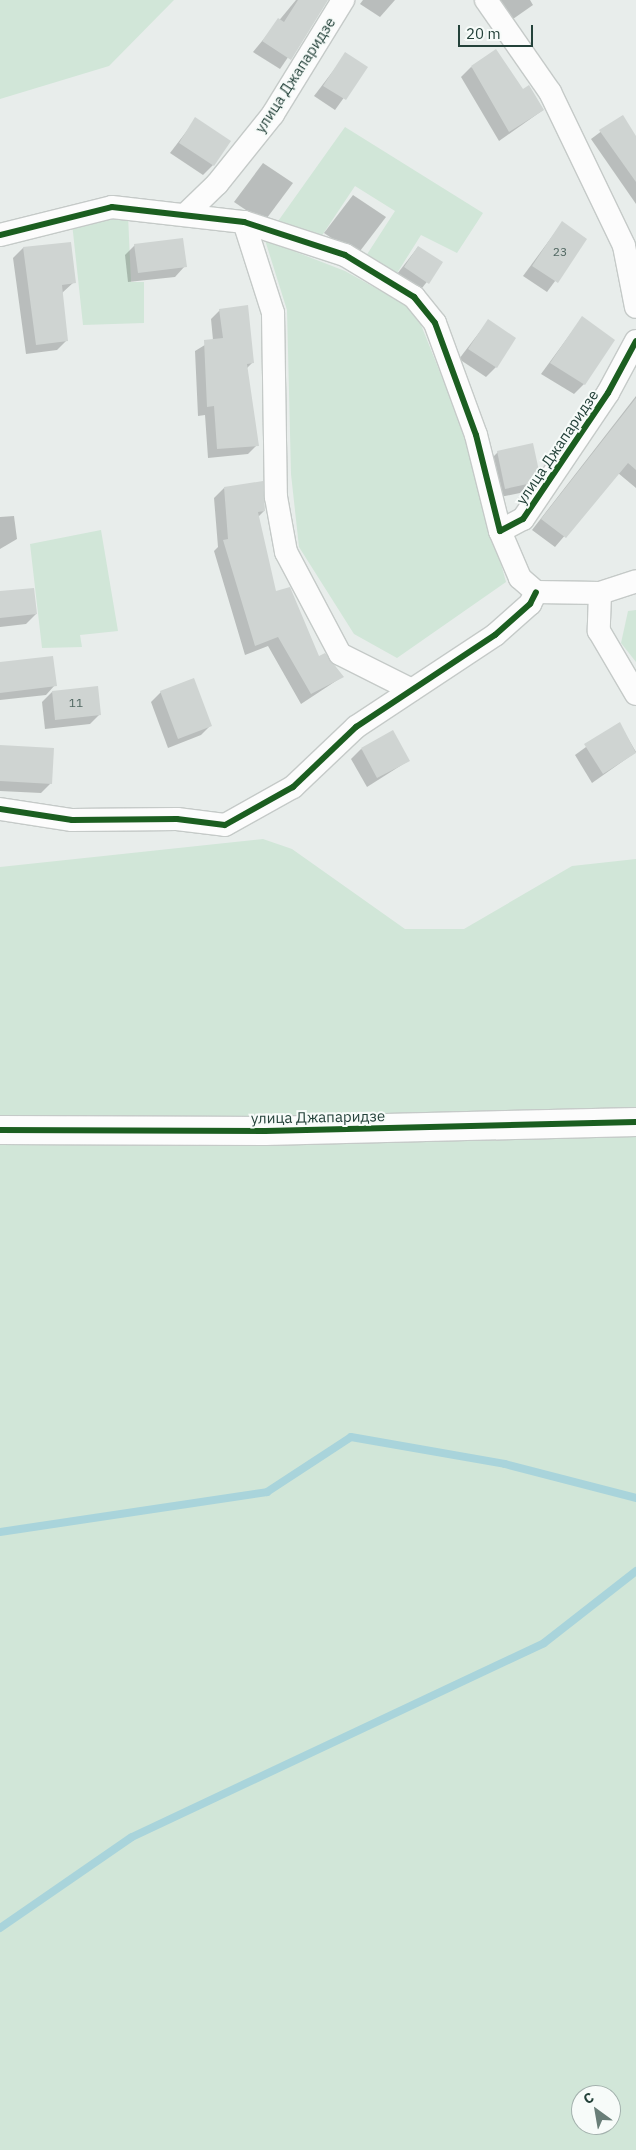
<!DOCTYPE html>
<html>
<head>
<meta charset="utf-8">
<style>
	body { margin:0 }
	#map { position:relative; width:636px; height:2150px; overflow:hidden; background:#e8edeb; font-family:"IBM Plex Sans",sans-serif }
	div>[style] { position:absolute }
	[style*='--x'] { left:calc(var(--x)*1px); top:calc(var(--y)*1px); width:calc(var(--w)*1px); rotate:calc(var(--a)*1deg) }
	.green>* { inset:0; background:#d1e6d8 }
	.shadow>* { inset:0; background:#0003 }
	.stream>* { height:8px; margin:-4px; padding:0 4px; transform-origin:4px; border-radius:4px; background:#a9d4db }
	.building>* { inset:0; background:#cfd4d2 }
	.roads { filter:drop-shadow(1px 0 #c5cac8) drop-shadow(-1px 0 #c5cac8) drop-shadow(0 1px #c5cac8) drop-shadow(0 -1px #c5cac8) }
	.minor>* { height:22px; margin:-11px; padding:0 11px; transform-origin:11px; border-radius:11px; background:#fcfcfc }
	.tertiary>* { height:28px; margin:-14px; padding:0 14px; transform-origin:14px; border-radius:14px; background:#fcfcfc }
	.cycleway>* { height:6px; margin:-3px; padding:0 3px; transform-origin:3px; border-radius:3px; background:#1b5e20 }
	span { translate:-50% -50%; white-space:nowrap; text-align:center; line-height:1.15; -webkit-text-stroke:4px #f7fbf9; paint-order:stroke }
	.number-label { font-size:12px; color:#506761 }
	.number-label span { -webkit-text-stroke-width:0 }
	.street-label { font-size:15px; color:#24423a }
	.north { position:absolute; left:571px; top:2085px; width:50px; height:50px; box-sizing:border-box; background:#f7fbf9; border:1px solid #a3b1ad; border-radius:50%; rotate:328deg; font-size:14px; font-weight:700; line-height:20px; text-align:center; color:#24423a }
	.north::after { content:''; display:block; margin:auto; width:18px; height:22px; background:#697e78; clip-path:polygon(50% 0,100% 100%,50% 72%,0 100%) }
	.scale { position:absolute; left:458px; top:25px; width:75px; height:22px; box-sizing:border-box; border:2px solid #24423a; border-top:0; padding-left:6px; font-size:15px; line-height:18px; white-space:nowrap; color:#24423a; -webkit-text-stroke:4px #f7fbf9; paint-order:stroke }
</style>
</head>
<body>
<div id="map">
	<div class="green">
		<i style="clip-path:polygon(0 0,174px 0,109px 66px,0 99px)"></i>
		<i style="clip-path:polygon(345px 127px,483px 213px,457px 253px,421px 235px,394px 278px,364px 259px,395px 211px,355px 186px,319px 240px,276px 224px)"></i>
		<i style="clip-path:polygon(128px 215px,131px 282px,144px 282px,144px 323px,83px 325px,72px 223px)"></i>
		<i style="clip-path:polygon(265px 240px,345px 271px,415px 310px,466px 437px,506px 582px,397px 658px,354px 634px,299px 547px,291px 474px,287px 310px)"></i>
		<i style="clip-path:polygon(101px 530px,118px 631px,80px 635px,82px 647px,42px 648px,30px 544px)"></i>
		<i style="clip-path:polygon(636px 610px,636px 662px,621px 643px,628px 611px)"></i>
		<i style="clip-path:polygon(evenodd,263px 839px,292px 849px,405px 929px,464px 929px,572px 866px,636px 859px,636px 2150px,0 2150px,0 867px,263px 839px,581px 2095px,611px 2095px,611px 2125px,581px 2125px,581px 2095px)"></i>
	</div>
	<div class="shadow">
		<i style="clip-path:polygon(296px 0,327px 0,280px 69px,253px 52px)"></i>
		<i style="clip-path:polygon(363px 0,395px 0,380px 17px,360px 4px)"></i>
		<i style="clip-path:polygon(483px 0,530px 0,533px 5px,503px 26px)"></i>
		<i style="clip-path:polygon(346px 54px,366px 67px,335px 110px,314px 96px)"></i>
		<i style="clip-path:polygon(471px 67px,523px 90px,543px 110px,499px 141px,461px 77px)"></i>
		<i style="clip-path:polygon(622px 116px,636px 139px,636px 204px,591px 139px)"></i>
		<i style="clip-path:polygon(196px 119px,213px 165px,203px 175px,170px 153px)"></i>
		<i style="clip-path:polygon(263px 163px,293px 183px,264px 222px,234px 202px)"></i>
		<i style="clip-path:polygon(353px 195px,386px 217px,357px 255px,324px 233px)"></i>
		<i style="clip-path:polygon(562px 223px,586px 239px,547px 292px,523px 276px)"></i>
		<i style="clip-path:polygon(70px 243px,74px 282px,62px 293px,67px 340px,57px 350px,26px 354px,13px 258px,23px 248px)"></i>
		<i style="clip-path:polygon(135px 245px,185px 266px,175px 277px,128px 282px,125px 255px)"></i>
		<i style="clip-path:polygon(418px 247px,442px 263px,418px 293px,394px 278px)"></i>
		<i style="clip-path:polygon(220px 310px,253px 362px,246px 369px,257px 445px,248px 454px,208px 458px,205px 415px,198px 416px,195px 351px,213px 340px,211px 319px)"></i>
		<i style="clip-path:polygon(582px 318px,584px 384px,574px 394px,541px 374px)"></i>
		<i style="clip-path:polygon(488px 321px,496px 367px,486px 377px,459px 359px)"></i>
		<i style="clip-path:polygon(636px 396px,636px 488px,618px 473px,555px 547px,532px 530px)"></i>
		<i style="clip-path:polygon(498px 452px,531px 482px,520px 493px,495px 498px,488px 462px)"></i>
		<i style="clip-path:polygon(224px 488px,264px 511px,258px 517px,275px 593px,318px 657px,342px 677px,301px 704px,268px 646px,245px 655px,214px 551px,218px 547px,214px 498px)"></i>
		<i style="clip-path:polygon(14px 516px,17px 539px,0 549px,0 517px)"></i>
		<i style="clip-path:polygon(0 593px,36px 614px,26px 624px,0 627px)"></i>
		<i style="clip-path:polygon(0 663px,55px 685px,46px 695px,0 700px)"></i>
		<i style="clip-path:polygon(52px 692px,100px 714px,90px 724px,45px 729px,42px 702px)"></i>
		<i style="clip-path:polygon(161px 692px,211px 725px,201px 735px,168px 748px,151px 702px)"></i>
		<i style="clip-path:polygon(619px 723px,636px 752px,592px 783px,575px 755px)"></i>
		<i style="clip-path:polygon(0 746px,51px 783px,41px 793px,0 791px)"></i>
		<i style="clip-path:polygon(361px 749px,408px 761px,367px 787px,351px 759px)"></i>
	</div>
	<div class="stream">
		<i style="--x:0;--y:1532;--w:270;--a:-8.5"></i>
		<i style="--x:267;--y:1492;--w:100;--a:-33.2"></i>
		<i style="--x:351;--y:1437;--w:156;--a:9.9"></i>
		<i style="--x:505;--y:1464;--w:135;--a:14.5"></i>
		<i style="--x:0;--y:1928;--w:160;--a:-34.6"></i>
		<i style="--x:132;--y:1837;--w:455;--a:-25.2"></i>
		<i style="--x:544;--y:1643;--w:117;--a:-38"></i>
	</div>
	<div class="building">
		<i style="clip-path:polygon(298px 0,328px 0,291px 60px,262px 41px,278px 18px,284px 22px)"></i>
		<i style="clip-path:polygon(496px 49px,523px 89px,529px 85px,544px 110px,509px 132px,471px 66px)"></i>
		<i style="clip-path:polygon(345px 52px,368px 67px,346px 100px,323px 86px)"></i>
		<i style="clip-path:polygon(623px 115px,636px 136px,636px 182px,599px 130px)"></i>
		<i style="clip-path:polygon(195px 117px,231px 141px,214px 166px,179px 143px)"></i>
		<i style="clip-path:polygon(562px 221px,587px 239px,558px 283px,532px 266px)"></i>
		<i style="clip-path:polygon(183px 238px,187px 267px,138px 273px,134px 244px)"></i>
		<i style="clip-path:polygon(71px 242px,76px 283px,62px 285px,68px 341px,36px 345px,23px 247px)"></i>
		<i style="clip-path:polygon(418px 246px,443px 262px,429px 284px,404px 267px)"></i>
		<i style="clip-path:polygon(248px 305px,254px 363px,247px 364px,259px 446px,217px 449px,214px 406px,207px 407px,204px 340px,223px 338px,219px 309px)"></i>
		<i style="clip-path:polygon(582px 316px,615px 340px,585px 385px,550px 363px)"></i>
		<i style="clip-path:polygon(488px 319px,516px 338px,497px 368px,468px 349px)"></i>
		<i style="clip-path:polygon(636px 398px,636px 470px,628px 463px,566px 538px,541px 519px)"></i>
		<i style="clip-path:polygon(533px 443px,539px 471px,532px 483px,505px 489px,497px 451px)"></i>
		<i style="clip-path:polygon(263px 481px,265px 511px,258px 512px,276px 591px,290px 587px,319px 656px,325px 653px,344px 677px,311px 694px,278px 637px,255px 646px,223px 540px,228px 539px,224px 487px)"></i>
		<i style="clip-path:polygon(34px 588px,37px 614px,0 618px,0 591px)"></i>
		<i style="clip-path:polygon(53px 656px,57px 686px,0 693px,0 662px)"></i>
		<i style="clip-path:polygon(194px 678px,212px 726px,178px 739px,160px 691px)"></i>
		<i style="clip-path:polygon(98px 686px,101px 715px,55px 720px,52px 691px)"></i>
		<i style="clip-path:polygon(620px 722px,636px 753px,603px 774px,584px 744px)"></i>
		<i style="clip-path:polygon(393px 730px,410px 761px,377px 778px,361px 748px)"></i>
		<i style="clip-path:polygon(0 745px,54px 748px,52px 784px,0 781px)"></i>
	</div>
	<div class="roads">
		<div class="minor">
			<i style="--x:486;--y:0;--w:112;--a:55.2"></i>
			<i style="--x:550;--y:92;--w:171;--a:64.3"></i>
			<i style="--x:624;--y:246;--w:62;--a:78.9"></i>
			<i style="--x:185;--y:215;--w:45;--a:-44.1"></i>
			<i style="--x:217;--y:184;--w:90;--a:-51.3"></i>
			<i style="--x:273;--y:114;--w:134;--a:-58.4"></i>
			<i style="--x:244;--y:222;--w:96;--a:72.3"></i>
			<i style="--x:273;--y:313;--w:184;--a:89.1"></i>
			<i style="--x:276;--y:497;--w:56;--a:79.7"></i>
			<i style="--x:286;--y:552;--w:115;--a:62.1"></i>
			<i style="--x:340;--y:654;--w:80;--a:26.6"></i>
			<i style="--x:0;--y:235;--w:115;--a:-14"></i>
			<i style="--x:112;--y:207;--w:133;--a:6.5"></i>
			<i style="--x:244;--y:222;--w:106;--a:18.1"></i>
			<i style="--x:345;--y:255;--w:81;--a:31.3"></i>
			<i style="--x:414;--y:297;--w:33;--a:51"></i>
			<i style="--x:435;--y:323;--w:119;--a:69.9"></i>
			<i style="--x:476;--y:435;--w:99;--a:76"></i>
			<i style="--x:500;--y:531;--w:26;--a:-28"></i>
			<i style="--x:523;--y:519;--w:152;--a:-56"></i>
			<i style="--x:608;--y:393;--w:59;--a:-61.7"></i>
			<i style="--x:500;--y:531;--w:51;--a:66.9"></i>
			<i style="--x:520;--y:578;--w:21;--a:41"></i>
			<i style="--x:536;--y:592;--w:64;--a:0.9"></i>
			<i style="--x:600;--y:593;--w:38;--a:92"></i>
			<i style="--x:599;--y:631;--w:73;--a:59.6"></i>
			<i style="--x:600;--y:593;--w:38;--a:-18"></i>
			<i style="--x:0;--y:809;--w:73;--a:8.7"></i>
			<i style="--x:72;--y:820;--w:105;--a:-0.5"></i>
			<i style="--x:177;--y:819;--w:48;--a:7.1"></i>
			<i style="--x:225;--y:825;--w:78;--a:-29.2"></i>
			<i style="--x:293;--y:787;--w:87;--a:-43.6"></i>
			<i style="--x:356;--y:727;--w:167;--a:-33.5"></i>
			<i style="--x:495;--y:635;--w:47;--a:-41.5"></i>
			<i style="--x:530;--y:604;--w:13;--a:-63"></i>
		</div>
		<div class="tertiary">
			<i style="--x:0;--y:1130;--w:265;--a:0.2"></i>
			<i style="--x:265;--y:1131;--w:371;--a:-1.4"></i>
		</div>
	</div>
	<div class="cycleway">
		<i style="--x:0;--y:235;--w:115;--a:-14"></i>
		<i style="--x:112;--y:207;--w:133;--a:6.5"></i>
		<i style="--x:244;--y:222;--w:106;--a:18.1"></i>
		<i style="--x:345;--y:255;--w:81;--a:31.3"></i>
		<i style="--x:414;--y:297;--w:33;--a:51"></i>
		<i style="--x:435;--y:323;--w:119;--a:69.9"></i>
		<i style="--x:476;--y:435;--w:99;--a:76"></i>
		<i style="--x:500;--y:531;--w:26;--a:-28"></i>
		<i style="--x:523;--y:519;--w:152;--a:-56"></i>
		<i style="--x:608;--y:393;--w:59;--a:-61.7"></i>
		<i style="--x:0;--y:809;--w:73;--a:8.7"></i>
		<i style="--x:72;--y:820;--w:105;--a:-0.5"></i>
		<i style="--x:177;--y:819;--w:48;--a:7.1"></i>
		<i style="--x:225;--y:825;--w:78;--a:-29.2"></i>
		<i style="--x:293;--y:787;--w:87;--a:-43.6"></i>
		<i style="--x:356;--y:727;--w:167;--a:-33.5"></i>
		<i style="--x:495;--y:635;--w:47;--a:-41.5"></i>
		<i style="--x:530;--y:604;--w:13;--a:-63"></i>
		<i style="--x:0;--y:1130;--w:265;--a:0.2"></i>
		<i style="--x:265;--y:1131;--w:371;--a:-1.4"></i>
	</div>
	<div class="number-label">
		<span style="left:560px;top:252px">23</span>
		<span style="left:76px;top:703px">11</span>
	</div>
	<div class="street-label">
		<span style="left:295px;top:75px;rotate:-57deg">улица Джапаридзе</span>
		<span style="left:557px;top:447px;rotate:-56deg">улица Джапаридзе</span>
		<span style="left:318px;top:1117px;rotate:-1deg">улица Джапаридзе</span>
	</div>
	<div class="north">С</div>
	<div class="scale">20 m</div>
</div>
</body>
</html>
